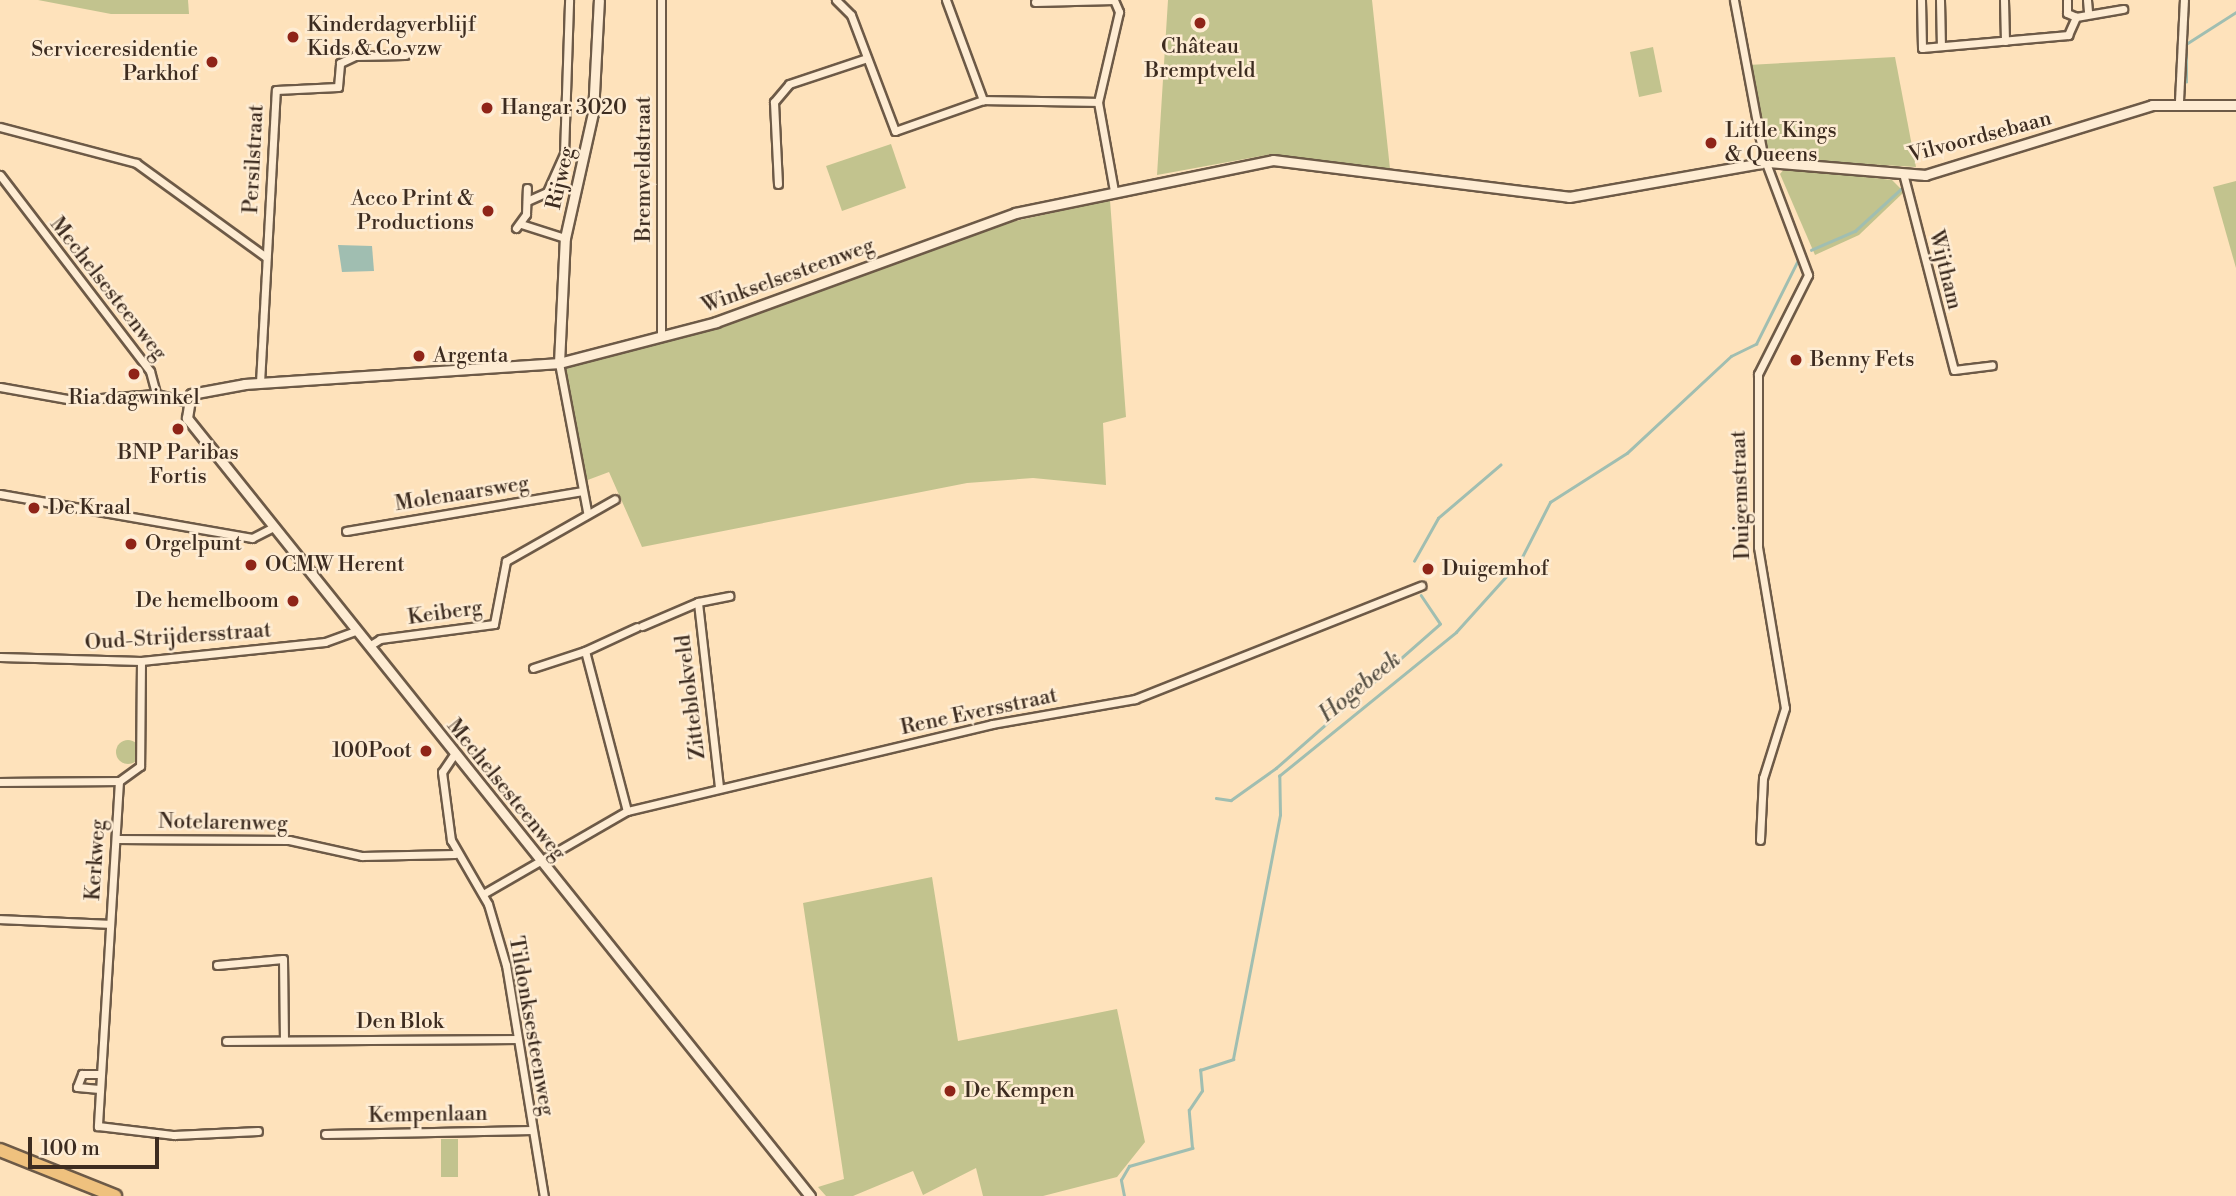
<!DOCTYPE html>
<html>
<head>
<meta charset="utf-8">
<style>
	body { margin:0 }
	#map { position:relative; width:2236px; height:1196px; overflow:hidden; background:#fee2bb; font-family:"Libre Bodoni",serif }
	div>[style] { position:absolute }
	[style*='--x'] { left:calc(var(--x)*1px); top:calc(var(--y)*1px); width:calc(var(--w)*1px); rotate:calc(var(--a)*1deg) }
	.green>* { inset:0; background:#c2c38e }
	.round { border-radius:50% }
	.water>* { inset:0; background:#a0beb1 }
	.stream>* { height:2.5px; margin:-1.25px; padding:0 1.25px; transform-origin:1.25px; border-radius:1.25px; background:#a0beb1 }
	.roads { filter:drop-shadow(2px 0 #6d5a47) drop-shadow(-2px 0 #6d5a47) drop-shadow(0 2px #6d5a47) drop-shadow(0 -2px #6d5a47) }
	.minor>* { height:7px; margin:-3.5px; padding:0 3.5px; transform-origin:3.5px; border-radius:3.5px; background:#feecd3 }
	.tertiary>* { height:9px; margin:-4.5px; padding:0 4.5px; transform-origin:4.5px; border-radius:4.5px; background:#feecd3 }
	.primary>* { height:12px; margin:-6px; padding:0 6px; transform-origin:6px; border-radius:6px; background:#efc17e }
	.dots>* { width:19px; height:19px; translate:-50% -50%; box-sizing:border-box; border:4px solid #feecd3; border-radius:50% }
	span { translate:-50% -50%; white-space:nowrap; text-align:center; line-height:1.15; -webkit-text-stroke:5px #feecd3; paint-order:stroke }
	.poi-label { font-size:21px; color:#3d2c20 }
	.left { translate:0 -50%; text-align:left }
	.right { translate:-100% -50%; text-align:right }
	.street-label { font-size:21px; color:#3d2c20 }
	.water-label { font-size:23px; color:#565044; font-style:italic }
	.scale { position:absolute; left:28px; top:1137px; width:131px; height:32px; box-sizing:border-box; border:4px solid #3d2c20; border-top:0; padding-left:9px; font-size:21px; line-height:24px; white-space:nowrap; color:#3d2c20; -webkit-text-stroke:5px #feecd3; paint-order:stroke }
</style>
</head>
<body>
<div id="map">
	<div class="green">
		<i style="clip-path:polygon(38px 0,188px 0,189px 14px,111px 14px)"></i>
		<i style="clip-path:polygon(1168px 0,1372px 0,1390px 169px,1272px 154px,1157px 175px)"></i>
		<i style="clip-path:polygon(1653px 47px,1662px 92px,1639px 97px,1630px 52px)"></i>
		<i style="clip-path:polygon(1895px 57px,1916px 167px,1779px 159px,1767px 149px,1748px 65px)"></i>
		<i style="clip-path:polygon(891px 144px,906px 188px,842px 211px,826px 166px)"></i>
		<i style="clip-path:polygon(1785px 168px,1892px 180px,1904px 192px,1859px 235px,1815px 255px,1780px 174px)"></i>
		<i style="clip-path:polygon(2236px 181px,2236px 268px,2213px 187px)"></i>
		<i style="clip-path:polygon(1110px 200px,1126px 417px,1103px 423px,1106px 485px,1033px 478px,967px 483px,642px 547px,609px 472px,577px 484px,584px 480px,563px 369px,695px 334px,993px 226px)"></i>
		<i class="round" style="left:116px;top:740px;width:24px;height:24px"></i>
		<i style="clip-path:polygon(932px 877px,958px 1041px,1117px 1009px,1145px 1142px,1117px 1177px,1043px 1196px,983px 1196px,976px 1168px,923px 1195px,913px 1171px,853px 1196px,826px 1196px,818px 1187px,844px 1179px,803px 903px)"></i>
		<i style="clip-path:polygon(441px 1139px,458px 1139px,458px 1177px,441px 1177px)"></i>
	</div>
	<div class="water">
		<i style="clip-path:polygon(338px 245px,372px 246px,374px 271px,342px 272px)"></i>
	</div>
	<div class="stream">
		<i style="--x:2186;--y:82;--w:38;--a:-90"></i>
		<i style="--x:2186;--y:44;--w:59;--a:-32.6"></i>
		<i style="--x:1811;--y:250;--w:48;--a:-23.4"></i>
		<i style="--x:1855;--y:231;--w:64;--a:-42.5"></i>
		<i style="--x:1414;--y:561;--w:49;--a:-60.8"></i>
		<i style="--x:1438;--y:518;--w:82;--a:-40.5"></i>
		<i style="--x:1216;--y:798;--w:15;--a:8"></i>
		<i style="--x:1231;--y:800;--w:55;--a:-35.4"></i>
		<i style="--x:1276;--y:768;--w:218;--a:-41.3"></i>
		<i style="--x:1440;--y:624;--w:34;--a:-124"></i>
		<i style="--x:1124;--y:1196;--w:16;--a:-101"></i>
		<i style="--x:1121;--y:1180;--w:16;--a:-60"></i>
		<i style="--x:1129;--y:1166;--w:66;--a:-15.9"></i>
		<i style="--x:1192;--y:1148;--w:38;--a:-95"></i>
		<i style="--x:1189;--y:1110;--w:23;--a:-56"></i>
		<i style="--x:1202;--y:1091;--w:21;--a:-95"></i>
		<i style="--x:1200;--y:1070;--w:35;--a:-18"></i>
		<i style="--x:1233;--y:1059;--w:248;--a:-79.1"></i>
		<i style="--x:1280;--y:815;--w:39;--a:-91"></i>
		<i style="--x:1279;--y:776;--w:228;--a:-39.1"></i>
		<i style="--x:1456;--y:632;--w:96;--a:-48"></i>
		<i style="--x:1520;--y:561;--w:66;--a:-63"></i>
		<i style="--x:1550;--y:502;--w:91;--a:-32.5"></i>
		<i style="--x:1627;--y:453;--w:142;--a:-43"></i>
		<i style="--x:1731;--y:356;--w:28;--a:-26"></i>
		<i style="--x:1756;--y:344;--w:92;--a:-63.4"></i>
	</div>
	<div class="roads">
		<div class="minor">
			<i style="--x:661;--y:0;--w:337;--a:90"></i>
			<i style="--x:836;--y:0;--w:21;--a:45"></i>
			<i style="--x:851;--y:15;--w:124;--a:69.2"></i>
			<i style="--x:895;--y:131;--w:93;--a:-19.4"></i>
			<i style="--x:946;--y:0;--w:107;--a:69.7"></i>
			<i style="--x:983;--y:100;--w:115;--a:1"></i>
			<i style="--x:1734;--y:0;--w:158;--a:79.4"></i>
			<i style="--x:1763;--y:155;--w:128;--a:69.4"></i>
			<i style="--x:1808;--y:275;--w:111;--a:116.8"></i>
			<i style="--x:1758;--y:374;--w:173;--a:90"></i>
			<i style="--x:1758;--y:547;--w:163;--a:80.5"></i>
			<i style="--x:1785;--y:708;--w:73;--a:107.4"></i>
			<i style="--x:1763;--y:778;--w:62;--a:92.8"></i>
			<i style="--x:1921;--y:0;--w:48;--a:88.8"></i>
			<i style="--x:1922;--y:48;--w:147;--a:-5.1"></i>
			<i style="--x:2068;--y:35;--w:20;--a:-66"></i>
			<i style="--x:2076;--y:17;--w:48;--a:-9.7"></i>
			<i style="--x:1940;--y:0;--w:46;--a:88.8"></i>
			<i style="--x:2004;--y:0;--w:41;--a:88.6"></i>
			<i style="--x:2067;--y:0;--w:13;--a:90"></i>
			<i style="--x:2067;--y:13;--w:10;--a:24"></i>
			<i style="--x:2087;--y:0;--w:12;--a:85"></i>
			<i style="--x:1035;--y:2;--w:79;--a:-1.5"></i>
			<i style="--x:1114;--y:0;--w:13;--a:67"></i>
			<i style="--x:1119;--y:12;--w:92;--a:103.1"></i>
			<i style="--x:1098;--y:102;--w:90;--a:79.8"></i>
			<i style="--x:2179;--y:101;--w:101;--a:-87.2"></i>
			<i style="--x:0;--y:127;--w:141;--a:14.8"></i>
			<i style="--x:136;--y:163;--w:160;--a:35.9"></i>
			<i style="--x:0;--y:175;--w:247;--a:52.6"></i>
			<i style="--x:150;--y:371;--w:24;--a:75"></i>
			<i style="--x:1904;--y:177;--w:199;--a:75.5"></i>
			<i style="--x:1954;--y:370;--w:38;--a:-7"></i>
			<i style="--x:778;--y:184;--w:82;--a:-92.8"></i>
			<i style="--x:774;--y:102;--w:23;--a:-50"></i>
			<i style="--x:789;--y:84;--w:82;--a:-18.4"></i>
			<i style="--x:527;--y:201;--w:22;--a:-24"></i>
			<i style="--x:547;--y:192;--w:42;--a:-65.9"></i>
			<i style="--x:564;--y:154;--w:154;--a:-88.1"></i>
			<i style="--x:521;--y:224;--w:46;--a:17.7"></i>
			<i style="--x:516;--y:228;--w:17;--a:-54"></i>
			<i style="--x:526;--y:214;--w:26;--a:-88"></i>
			<i style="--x:559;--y:363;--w:151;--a:79.3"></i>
			<i style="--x:260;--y:383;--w:293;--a:-86.9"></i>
			<i style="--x:276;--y:90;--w:62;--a:-2.8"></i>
			<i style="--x:338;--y:87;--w:24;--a:-85"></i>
			<i style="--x:340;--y:63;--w:17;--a:-25"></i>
			<i style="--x:355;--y:56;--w:50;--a:-1.1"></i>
			<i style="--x:0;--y:387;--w:74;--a:10.1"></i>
			<i style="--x:73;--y:400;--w:83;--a:-4.1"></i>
			<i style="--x:156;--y:394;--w:30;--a:14"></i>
			<i style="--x:0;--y:494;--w:256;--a:9.9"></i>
			<i style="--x:252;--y:538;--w:25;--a:-27"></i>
			<i style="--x:346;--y:531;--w:240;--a:-9.6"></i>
			<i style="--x:642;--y:626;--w:61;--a:-23.2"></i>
			<i style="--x:369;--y:646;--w:13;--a:-32"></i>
			<i style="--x:380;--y:639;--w:115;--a:-7.5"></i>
			<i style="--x:494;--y:624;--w:64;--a:-79.2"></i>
			<i style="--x:506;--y:561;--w:125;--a:-29.6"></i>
			<i style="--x:0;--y:657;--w:141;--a:1.6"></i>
			<i style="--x:141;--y:661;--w:185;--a:-5.9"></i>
			<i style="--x:325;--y:642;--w:33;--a:-20"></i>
			<i style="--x:141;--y:661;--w:105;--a:90.5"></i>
			<i style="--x:140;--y:766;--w:26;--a:144"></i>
			<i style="--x:119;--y:781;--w:346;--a:93.5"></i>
			<i style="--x:98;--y:1126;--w:77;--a:6.8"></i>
			<i style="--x:174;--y:1135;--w:84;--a:-2.7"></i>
			<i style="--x:533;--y:668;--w:55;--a:-18.1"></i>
			<i style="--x:455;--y:753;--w:23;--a:124"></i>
			<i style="--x:442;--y:772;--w:69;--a:82.5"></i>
			<i style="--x:451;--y:840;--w:74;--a:60"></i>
			<i style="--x:488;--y:904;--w:64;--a:73.6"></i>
			<i style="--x:506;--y:965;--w:234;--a:80.7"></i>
			<i style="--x:0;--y:782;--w:119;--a:-0.5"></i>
			<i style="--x:719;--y:787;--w:186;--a:-96.5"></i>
			<i style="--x:698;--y:602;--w:32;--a:-11"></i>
			<i style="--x:627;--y:811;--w:165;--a:-104.7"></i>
			<i style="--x:585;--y:651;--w:57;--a:-24.8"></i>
			<i style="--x:116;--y:839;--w:173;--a:0.3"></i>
			<i style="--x:289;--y:840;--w:75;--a:12.4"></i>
			<i style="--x:362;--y:856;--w:93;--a:-1.2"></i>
			<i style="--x:483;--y:894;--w:166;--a:-30"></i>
			<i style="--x:627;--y:811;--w:375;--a:-13.4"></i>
			<i style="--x:992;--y:724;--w:145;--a:-9.9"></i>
			<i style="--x:1135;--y:699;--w:308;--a:-21.6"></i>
			<i style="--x:0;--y:919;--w:109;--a:2.6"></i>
			<i style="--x:217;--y:965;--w:66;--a:-5.2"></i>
			<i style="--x:283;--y:959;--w:81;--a:89.3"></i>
			<i style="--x:226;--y:1041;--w:290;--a:-0.4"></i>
			<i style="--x:99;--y:1089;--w:22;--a:-175"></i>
			<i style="--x:77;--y:1087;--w:14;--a:-69"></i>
			<i style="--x:82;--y:1074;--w:17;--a:0"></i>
			<i style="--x:325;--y:1134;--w:207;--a:-1.1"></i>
		</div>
		<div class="tertiary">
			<i style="--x:559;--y:363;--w:125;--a:-87.3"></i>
			<i style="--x:565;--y:238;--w:128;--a:-77.4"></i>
			<i style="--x:593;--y:113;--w:113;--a:-87"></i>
			<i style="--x:810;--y:1196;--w:997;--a:-128.69"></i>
			<i style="--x:187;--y:418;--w:24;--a:-81"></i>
			<i style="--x:191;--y:394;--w:55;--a:-10.5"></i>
			<i style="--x:245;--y:384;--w:315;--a:-3.8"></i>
			<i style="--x:559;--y:363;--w:162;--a:-14.6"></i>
			<i style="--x:716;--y:322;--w:318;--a:-20"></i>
			<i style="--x:1015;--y:213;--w:263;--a:-11.6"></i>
			<i style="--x:1273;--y:160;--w:298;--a:7.1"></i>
			<i style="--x:1569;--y:197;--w:202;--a:-10"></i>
			<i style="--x:1768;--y:162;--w:158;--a:4.7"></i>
			<i style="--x:1925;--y:175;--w:238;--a:-17.1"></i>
			<i style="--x:2152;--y:105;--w:84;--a:0"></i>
		</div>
		<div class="primary">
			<i style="--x:0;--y:1150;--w:124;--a:21.8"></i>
		</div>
	</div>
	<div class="dots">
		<i style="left:1200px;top:23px;background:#8f2418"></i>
		<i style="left:293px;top:37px;background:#8f2418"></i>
		<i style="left:212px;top:62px;background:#8f2418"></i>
		<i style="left:487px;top:108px;background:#8f2418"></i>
		<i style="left:1711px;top:143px;background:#8f2418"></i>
		<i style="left:488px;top:211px;background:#8f2418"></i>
		<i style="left:419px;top:356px;background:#8f2418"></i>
		<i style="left:1796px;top:360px;background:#8f2418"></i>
		<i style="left:134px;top:374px;background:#8f2418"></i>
		<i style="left:178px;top:429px;background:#8f2418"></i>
		<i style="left:34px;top:508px;background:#8f2418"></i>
		<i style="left:131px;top:544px;background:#8f2418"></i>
		<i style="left:251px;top:565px;background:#8f2418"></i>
		<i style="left:1428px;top:569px;background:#8f2418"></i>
		<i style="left:293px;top:601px;background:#8f2418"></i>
		<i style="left:426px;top:751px;background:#8f2418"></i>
		<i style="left:950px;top:1091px;background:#8f2418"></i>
	</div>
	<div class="poi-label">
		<span class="left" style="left:307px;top:37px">Kinderdagverblijf<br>Kids &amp; Co vzw</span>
		<span style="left:1200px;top:59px">Château<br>Bremptveld</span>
		<span class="right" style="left:198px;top:62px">Serviceresidentie<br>Parkhof</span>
		<span class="left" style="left:501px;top:108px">Hangar 3020</span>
		<span class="left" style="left:1725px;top:143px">Little Kings<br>&amp; Queens</span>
		<span class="right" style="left:474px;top:211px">Acco Print &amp;<br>Productions</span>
		<span class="left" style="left:433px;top:356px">Argenta</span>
		<span class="left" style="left:1810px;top:360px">Benny Fets</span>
		<span style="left:134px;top:398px">Ria dagwinkel</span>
		<span style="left:178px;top:465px">BNP Paribas<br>Fortis</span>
		<span class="left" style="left:48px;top:508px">De Kraal</span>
		<span class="left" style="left:145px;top:544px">Orgelpunt</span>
		<span class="left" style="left:265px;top:565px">OCMW Herent</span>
		<span class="left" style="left:1442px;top:569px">Duigemhof</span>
		<span class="right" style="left:279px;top:601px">De hemelboom</span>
		<span class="right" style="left:412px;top:751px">100Poot</span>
		<span class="left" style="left:964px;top:1091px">De Kempen</span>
	</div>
	<div class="street-label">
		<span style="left:1980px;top:137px;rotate:-15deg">Vilvoordsebaan</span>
		<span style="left:254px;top:159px;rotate:-87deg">Persilstraat</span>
		<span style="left:644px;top:169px;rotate:-90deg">Bremveldstraat</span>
		<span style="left:561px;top:178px;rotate:-77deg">Rijweg</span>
		<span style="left:1945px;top:270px;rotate:76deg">Wijtham</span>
		<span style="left:788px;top:276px;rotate:-20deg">Winkselsesteenweg</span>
		<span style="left:108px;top:289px;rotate:52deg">Mechelsesteenweg</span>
		<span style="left:462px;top:494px;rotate:-9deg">Molenaarsweg</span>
		<span style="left:1741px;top:495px;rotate:-92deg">Duigemstraat</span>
		<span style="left:445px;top:613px;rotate:-8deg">Keiberg</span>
		<span style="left:178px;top:637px;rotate:-4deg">Oud-Strijdersstraat</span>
		<span style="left:691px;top:697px;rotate:-97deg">Zitteblokveld</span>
		<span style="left:979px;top:712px;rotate:-12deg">Rene Eversstraat</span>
		<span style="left:506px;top:790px;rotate:51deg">Mechelsesteenweg</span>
		<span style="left:223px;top:823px;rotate:1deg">Notelarenweg</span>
		<span style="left:96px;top:860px;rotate:-86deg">Kerkweg</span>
		<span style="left:400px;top:1022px">Den Blok</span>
		<span style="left:531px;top:1026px;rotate:80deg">Tildonksesteenweg</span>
		<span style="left:428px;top:1115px;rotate:-1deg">Kempenlaan</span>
	</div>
	<div class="water-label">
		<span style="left:1360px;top:687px;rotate:-39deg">Hogebeek</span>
	</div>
	<div class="scale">100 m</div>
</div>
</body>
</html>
